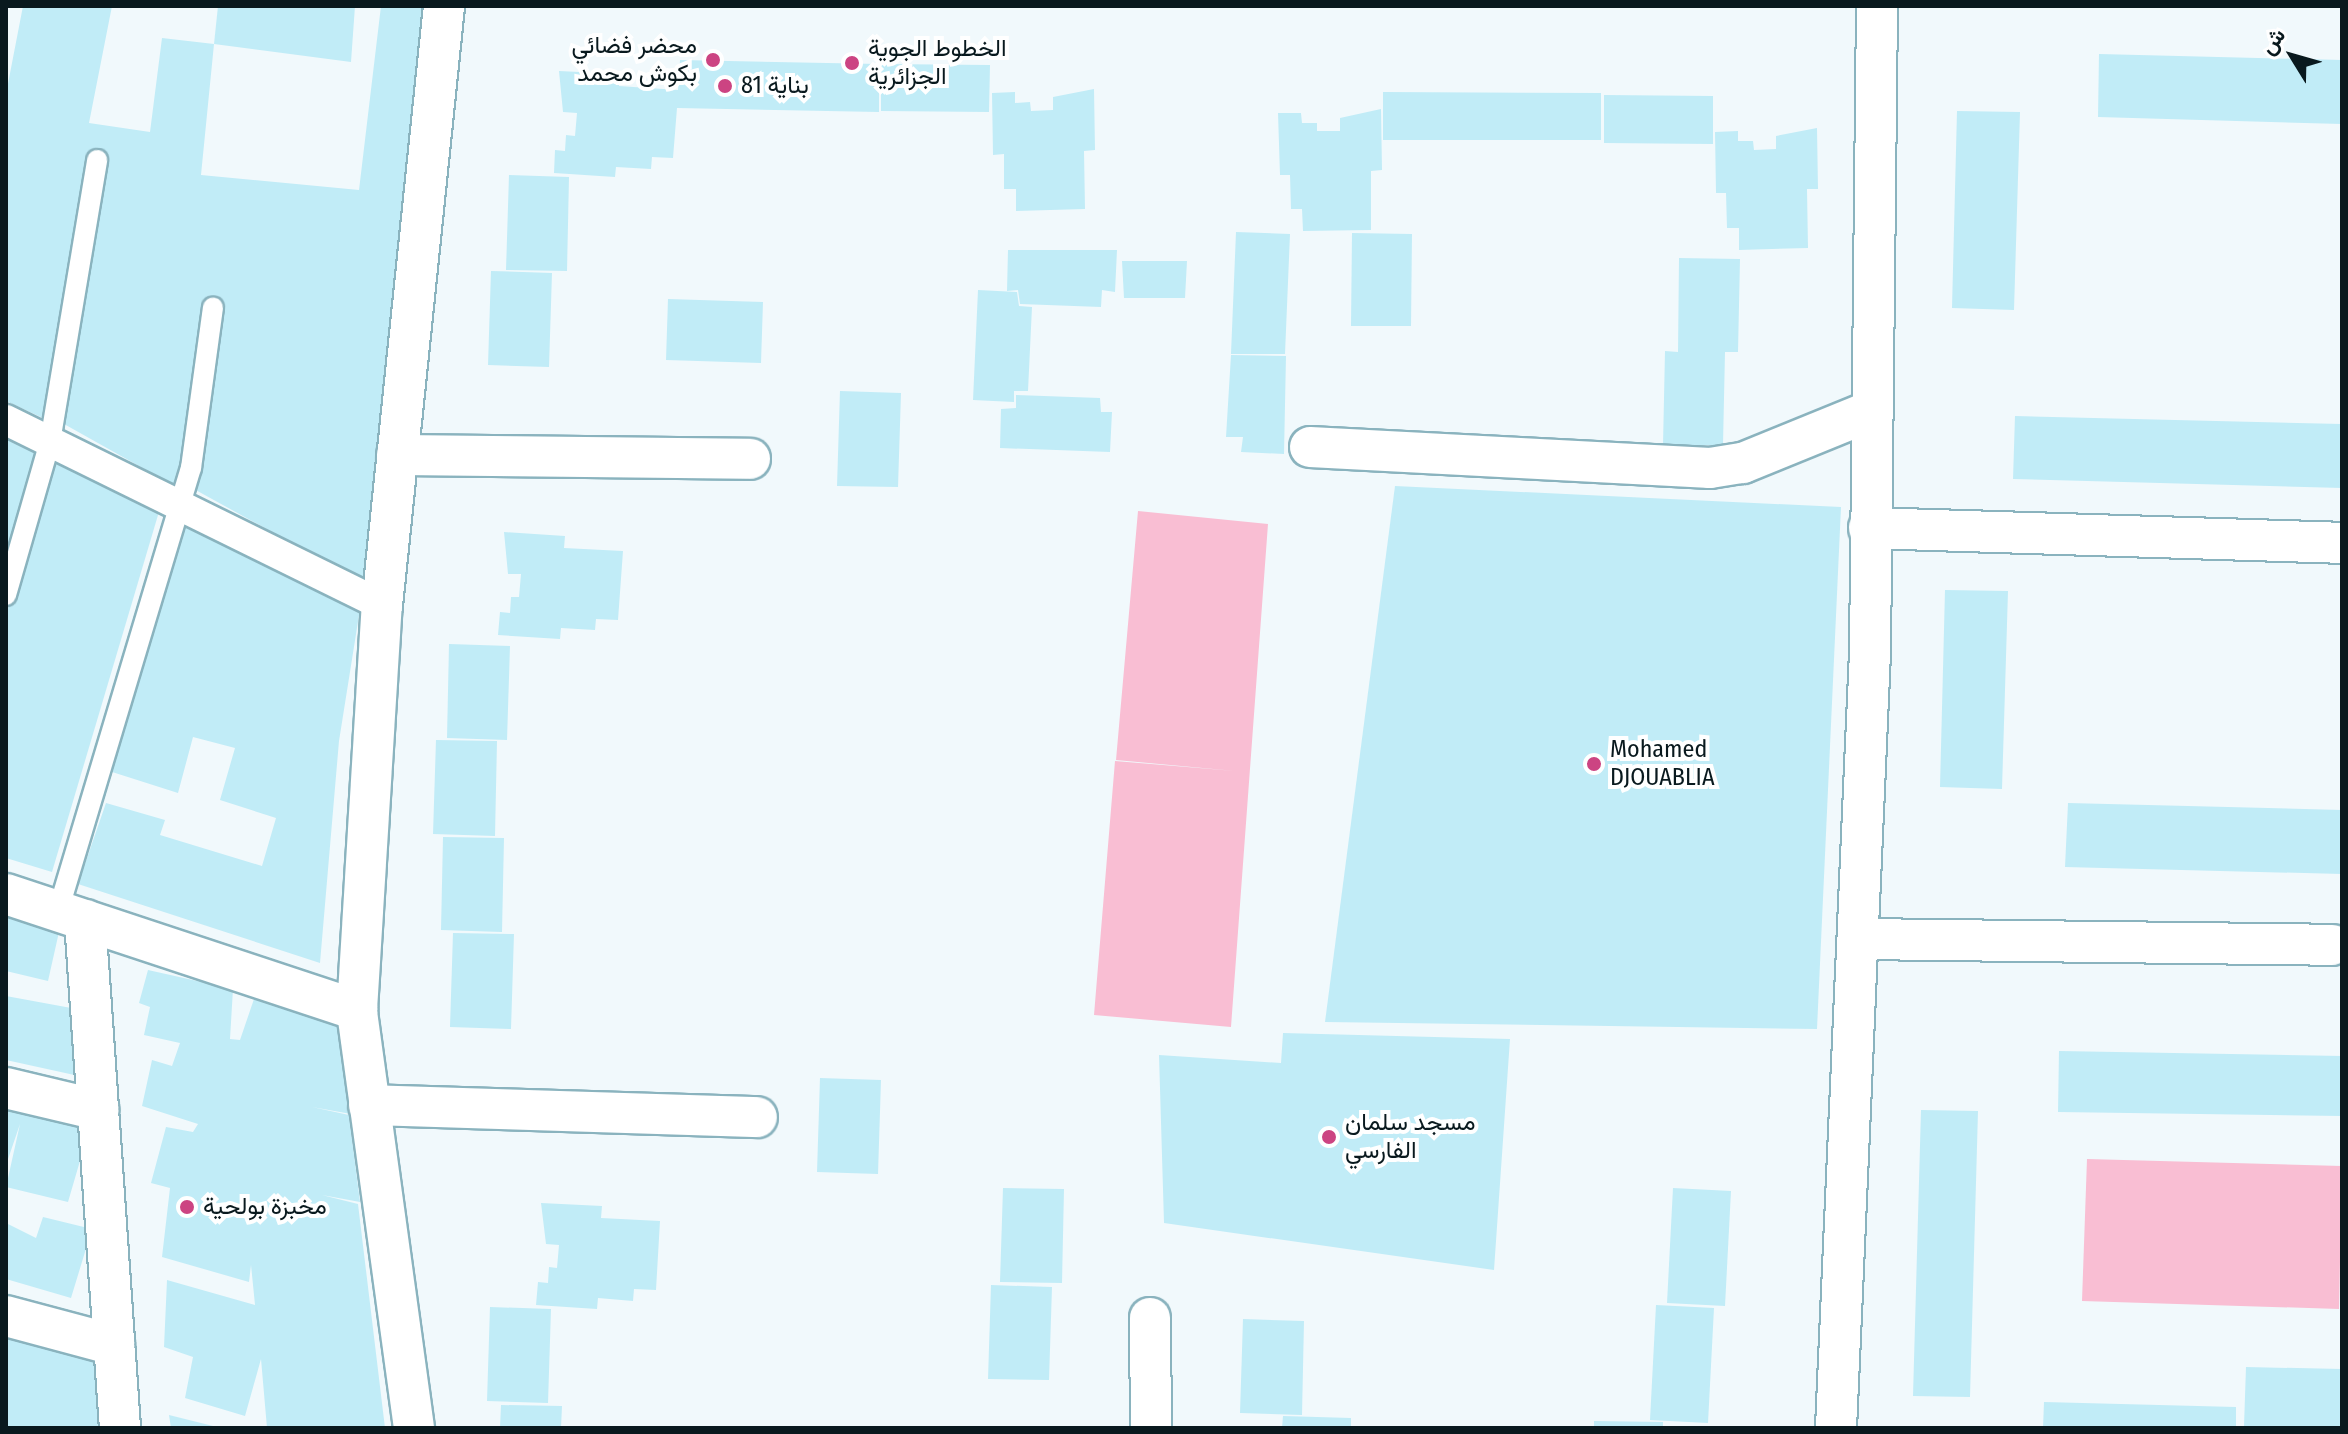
<!DOCTYPE html>
<html>
<head>
<meta charset="utf-8">
<style>
	body { margin:0 }
	#map { position:relative; width:2348px; height:1434px; overflow:hidden; background:#f1f9fc; font-family:"Fira Sans Condensed",Vazirmatn,sans-serif }
	div>[style] { position:absolute }
	[style*='--x'] { left:calc(var(--x)*1px); top:calc(var(--y)*1px); width:calc(var(--w)*1px); rotate:calc(var(--a)*1deg) }
	.green>* { inset:0; background:#f9bed3 }
	.building>* { inset:0; background:#c1ecf7 }
	.roads { filter:drop-shadow(2px 0 #8ab3be) drop-shadow(-2px 0 #8ab3be) drop-shadow(0 2px #8ab3be) drop-shadow(0 -2px #8ab3be) }
	.service>* { height:20px; margin:-10px; padding:0 10px; transform-origin:10px; border-radius:10px; background:#fff }
	.pedestrian>* { height:30px; margin:-15px; padding:0 15px; transform-origin:15px; border-radius:15px; background:#fff }
	.minor>* { height:40px; margin:-20px; padding:0 20px; transform-origin:20px; border-radius:20px; background:#fff }
	.dots>* { width:22px; height:22px; translate:-50% -50%; box-sizing:border-box; border:4px solid #fff; border-radius:50% }
	span { translate:-50% -50%; white-space:nowrap; text-align:center; line-height:1.15; -webkit-text-stroke:8px #fff; paint-order:stroke }
	.poi-label { font-size:24px; color:#09191e }
	.right { translate:-100% -50%; text-align:right }
	.left { translate:0 -50%; text-align:left }
	.frame { position:absolute; inset:0; border:8px solid #09191e; pointer-events:none }
	.north { position:absolute; left:2252px; top:16px; width:80px; height:80px; -webkit-text-stroke:6px #fff; paint-order:stroke; rotate:307deg; font-size:22px; font-weight:700; line-height:32px; text-align:center; color:#09191e }
	.north::after { content:''; display:block; margin:auto; width:28px; height:36px; background:#09191e; clip-path:polygon(50% 0,100% 100%,50% 72%,0 100%) }
</style>
</head>
<body>
<div id="map">
	<div class="green">
		<i style="clip-path:polygon(1138px 511px,1268px 524px,1231px 1027px,1094px 1015px,1115px 761px,1235px 771px,1116px 760px)"></i>
		<i style="clip-path:polygon(2087px 1159px,2342px 1166px,2339px 1309px,2082px 1301px)"></i>
	</div>
	<div class="building">
		<i style="clip-path:polygon(23px 6px,112px 6px,89px 123px,150px 132px,162px 38px,214px 44px,201px 175px,359px 190px,381px 6px,422px 6px,363px 582px,192px 488px,219px 300px,207px 299px,180px 489px,64px 424px,72px 373px,45px 419px,6px 401px,6px 94px)"></i>
		<i style="clip-path:polygon(218px 6px,355px 6px,351px 62px,214px 44px)"></i>
		<i style="clip-path:polygon(2099px 54px,2342px 60px,2342px 124px,2098px 117px)"></i>
		<i style="clip-path:polygon(680px 60px,879px 64px,879px 112px,677px 108px,673px 158px,652px 157px,651px 169px,616px 167px,615px 177px,554px 173px,555px 150px,565px 151px,566px 135px,575px 136px,577px 113px,563px 112px,559px 71px,620px 74px,619px 86px,678px 90px)"></i>
		<i style="clip-path:polygon(881px 64px,990px 65px,989px 112px,881px 111px)"></i>
		<i style="clip-path:polygon(1094px 89px,1095px 150px,1084px 151px,1085px 209px,1016px 211px,1016px 189px,1004px 189px,1004px 154px,993px 155px,992px 93px,1015px 92px,1015px 103px,1030px 102px,1031px 111px,1053px 110px,1053px 97px)"></i>
		<i style="clip-path:polygon(1383px 92px,1601px 93px,1601px 140px,1383px 140px)"></i>
		<i style="clip-path:polygon(1604px 95px,1713px 96px,1713px 144px,1604px 143px)"></i>
		<i style="clip-path:polygon(1381px 109px,1382px 170px,1371px 171px,1371px 230px,1303px 231px,1302px 209px,1291px 209px,1290px 175px,1280px 175px,1278px 113px,1301px 113px,1302px 123px,1317px 123px,1317px 131px,1340px 131px,1340px 118px)"></i>
		<i style="clip-path:polygon(1957px 111px,2020px 112px,2014px 310px,1952px 308px)"></i>
		<i style="clip-path:polygon(1817px 128px,1818px 189px,1807px 189px,1808px 248px,1739px 250px,1739px 228px,1727px 228px,1726px 193px,1716px 193px,1715px 132px,1738px 131px,1738px 141px,1753px 141px,1754px 150px,1776px 149px,1776px 136px)"></i>
		<i style="clip-path:polygon(509px 175px,569px 177px,567px 271px,506px 270px)"></i>
		<i style="clip-path:polygon(1236px 232px,1290px 234px,1285px 354px,1231px 354px)"></i>
		<i style="clip-path:polygon(1352px 233px,1412px 234px,1411px 326px,1351px 326px)"></i>
		<i style="clip-path:polygon(1008px 250px,1117px 250px,1115px 292px,1102px 290px,1101px 307px,1020px 304px,1018px 290px,1007px 291px)"></i>
		<i style="clip-path:polygon(1679px 258px,1740px 259px,1738px 352px,1725px 352px,1723px 445px,1663px 445px,1665px 351px,1678px 352px)"></i>
		<i style="clip-path:polygon(1122px 261px,1187px 261px,1185px 298px,1124px 298px)"></i>
		<i style="clip-path:polygon(491px 271px,552px 273px,549px 367px,488px 365px)"></i>
		<i style="clip-path:polygon(978px 290px,1017px 292px,1019px 306px,1032px 307px,1028px 391px,1014px 391px,1014px 402px,973px 400px)"></i>
		<i style="clip-path:polygon(668px 299px,763px 302px,761px 363px,666px 360px)"></i>
		<i style="clip-path:polygon(1231px 355px,1286px 356px,1284px 454px,1241px 452px,1243px 437px,1226px 437px)"></i>
		<i style="clip-path:polygon(840px 391px,901px 393px,898px 487px,837px 486px)"></i>
		<i style="clip-path:polygon(1016px 395px,1100px 398px,1101px 412px,1112px 412px,1110px 452px,1000px 448px,1001px 409px,1016px 408px)"></i>
		<i style="clip-path:polygon(2015px 416px,2342px 424px,2342px 488px,2013px 479px)"></i>
		<i style="clip-path:polygon(6px 434px,37px 445px,7px 555px,6px 555px)"></i>
		<i style="clip-path:polygon(55px 459px,161px 505px,52px 872px,6px 858px,6px 615px)"></i>
		<i style="clip-path:polygon(1395px 486px,1841px 507px,1817px 1029px,1325px 1022px)"></i>
		<i style="clip-path:polygon(185px 526px,360px 609px,339px 741px,320px 963px,78px 884px,106px 803px,165px 820px,160px 835px,262px 866px,276px 818px,220px 800px,235px 748px,193px 737px,178px 793px,109px 771px)"></i>
		<i style="clip-path:polygon(504px 532px,565px 536px,564px 548px,623px 551px,618px 620px,596px 619px,595px 630px,561px 628px,560px 639px,498px 635px,500px 612px,510px 613px,511px 597px,519px 597px,521px 574px,508px 574px)"></i>
		<i style="clip-path:polygon(1945px 590px,2008px 591px,2002px 789px,1940px 787px)"></i>
		<i style="clip-path:polygon(449px 644px,510px 646px,507px 740px,447px 738px)"></i>
		<i style="clip-path:polygon(436px 740px,497px 741px,495px 836px,433px 834px)"></i>
		<i style="clip-path:polygon(2068px 803px,2342px 810px,2342px 874px,2065px 867px)"></i>
		<i style="clip-path:polygon(443px 837px,504px 838px,502px 932px,441px 930px)"></i>
		<i style="clip-path:polygon(6px 909px,61px 923px,48px 981px,6px 971px)"></i>
		<i style="clip-path:polygon(453px 933px,514px 934px,511px 1029px,450px 1027px)"></i>
		<i style="clip-path:polygon(148px 970px,233px 989px,230px 1039px,240px 1040px,254px 999px,340px 1027px,351px 1114px,312px 1107px,349px 1115px,360px 1202px,322px 1195px,358px 1204px,385px 1428px,267px 1428px,261px 1359px,245px 1416px,185px 1398px,193px 1357px,164px 1347px,167px 1280px,255px 1305px,251px 1265px,249px 1282px,162px 1257px,170px 1188px,151px 1183px,166px 1127px,193px 1132px,198px 1124px,142px 1106px,152px 1060px,172px 1066px,180px 1043px,144px 1035px,150px 1007px,139px 1003px)"></i>
		<i style="clip-path:polygon(6px 996px,82px 1010px,88px 1078px,6px 1060px)"></i>
		<i style="clip-path:polygon(1283px 1033px,1510px 1039px,1494px 1270px,1164px 1223px,1159px 1055px,1281px 1063px)"></i>
		<i style="clip-path:polygon(2059px 1051px,2342px 1056px,2342px 1116px,2058px 1112px)"></i>
		<i style="clip-path:polygon(820px 1078px,881px 1080px,878px 1174px,817px 1172px)"></i>
		<i style="clip-path:polygon(6px 1107px,89px 1130px,68px 1202px,6px 1187px,20px 1124px,6px 1165px)"></i>
		<i style="clip-path:polygon(1921px 1110px,1978px 1111px,1970px 1397px,1913px 1396px)"></i>
		<i style="clip-path:polygon(1003px 1188px,1064px 1189px,1062px 1283px,1000px 1282px)"></i>
		<i style="clip-path:polygon(1673px 1188px,1731px 1191px,1725px 1306px,1667px 1303px)"></i>
		<i style="clip-path:polygon(541px 1203px,602px 1206px,601px 1218px,660px 1221px,656px 1290px,634px 1289px,633px 1301px,598px 1298px,597px 1309px,536px 1305px,538px 1282px,548px 1283px,549px 1267px,557px 1268px,559px 1245px,546px 1244px)"></i>
		<i style="clip-path:polygon(43px 1217px,92px 1229px,71px 1298px,6px 1279px,6px 1223px,36px 1238px)"></i>
		<i style="clip-path:polygon(991px 1285px,1052px 1287px,1049px 1380px,988px 1379px)"></i>
		<i style="clip-path:polygon(1656px 1305px,1714px 1308px,1708px 1423px,1650px 1420px)"></i>
		<i style="clip-path:polygon(490px 1307px,551px 1309px,548px 1403px,487px 1401px)"></i>
		<i style="clip-path:polygon(1243px 1319px,1304px 1321px,1302px 1415px,1240px 1413px)"></i>
		<i style="clip-path:polygon(6px 1332px,107px 1363px,108px 1428px,6px 1428px)"></i>
		<i style="clip-path:polygon(2246px 1367px,2342px 1369px,2342px 1428px,2244px 1426px)"></i>
		<i style="clip-path:polygon(2044px 1402px,2236px 1407px,2236px 1428px,2043px 1428px)"></i>
		<i style="clip-path:polygon(501px 1405px,562px 1406px,561px 1428px,500px 1428px)"></i>
		<i style="clip-path:polygon(169px 1415px,217px 1427px,217px 1428px,171px 1428px)"></i>
		<i style="clip-path:polygon(1283px 1416px,1351px 1418px,1351px 1428px,1282px 1428px)"></i>
		<i style="clip-path:polygon(1594px 1421px,1663px 1422px,1663px 1428px,1594px 1428px)"></i>
	</div>
	<div class="roads">
		<div class="service">
			<i style="--x:6;--y:595;--w:159;--a:-74"></i>
			<i style="--x:50;--y:442;--w:286;--a:-80.5"></i>
			<i style="--x:58;--y:911;--w:463;--a:-73.3"></i>
			<i style="--x:191;--y:468;--w:162;--a:-82.2"></i>
		</div>
		<div class="pedestrian">
			<i style="--x:6;--y:420;--w:419;--a:26.2"></i>
		</div>
		<div class="minor">
			<i style="--x:1310;--y:447;--w:401;--a:3"></i>
			<i style="--x:1710;--y:468;--w:33;--a:-9"></i>
			<i style="--x:1743;--y:463;--w:135;--a:-22.2"></i>
			<i style="--x:397;--y:455;--w:353;--a:0.6"></i>
			<i style="--x:1869;--y:528;--w:473;--a:1.8"></i>
			<i style="--x:6;--y:894;--w:370;--a:18.3"></i>
			<i style="--x:85;--y:920;--w:509;--a:86.06"></i>
			<i style="--x:1859;--y:939;--w:473;--a:0.7"></i>
			<i style="--x:6;--y:1088;--w:95;--a:13.4"></i>
			<i style="--x:369;--y:1105;--w:388;--a:1.8"></i>
			<i style="--x:6;--y:1316;--w:112;--a:15"></i>
			<i style="--x:1150;--y:1318;--w:110;--a:89.5"></i>
			<i style="--x:414;--y:1428;--w:422;--a:-97.8"></i>
			<i style="--x:357;--y:1010;--w:406;--a:-86.5"></i>
			<i style="--x:382;--y:605;--w:602;--a:-84.09"></i>
			<i style="--x:1836;--y:1428;--w:777;--a:-87.49"></i>
			<i style="--x:1870;--y:652;--w:646;--a:-89.38"></i>
		</div>
	</div>
	<div class="dots">
		<i style="left:713px;top:60px;background:#cc4482"></i>
		<i style="left:852px;top:63px;background:#cc4482"></i>
		<i style="left:725px;top:86px;background:#cc4482"></i>
		<i style="left:1594px;top:764px;background:#cc4482"></i>
		<i style="left:1329px;top:1137px;background:#cc4482"></i>
		<i style="left:187px;top:1207px;background:#cc4482"></i>
	</div>
	<div class="poi-label">
		<span class="right" style="left:697px;top:60px">محضر فضائي<br>بكوش محمد</span>
		<span class="left" style="left:868px;top:63px">الخطوط الجوية<br>الجزائرية</span>
		<span class="left" style="left:741px;top:86px">بناية 81</span>
		<span class="left" style="left:1610px;top:764px">Mohamed<br>DJOUABLIA</span>
		<span class="left" style="left:1345px;top:1137px">مسجد سلمان<br>الفارسي</span>
		<span class="left" style="left:203px;top:1207px">مخبزة بولحية</span>
	</div>
	<div class="frame"></div>
	<div class="north">ش</div>
</div>
</body>
</html>
